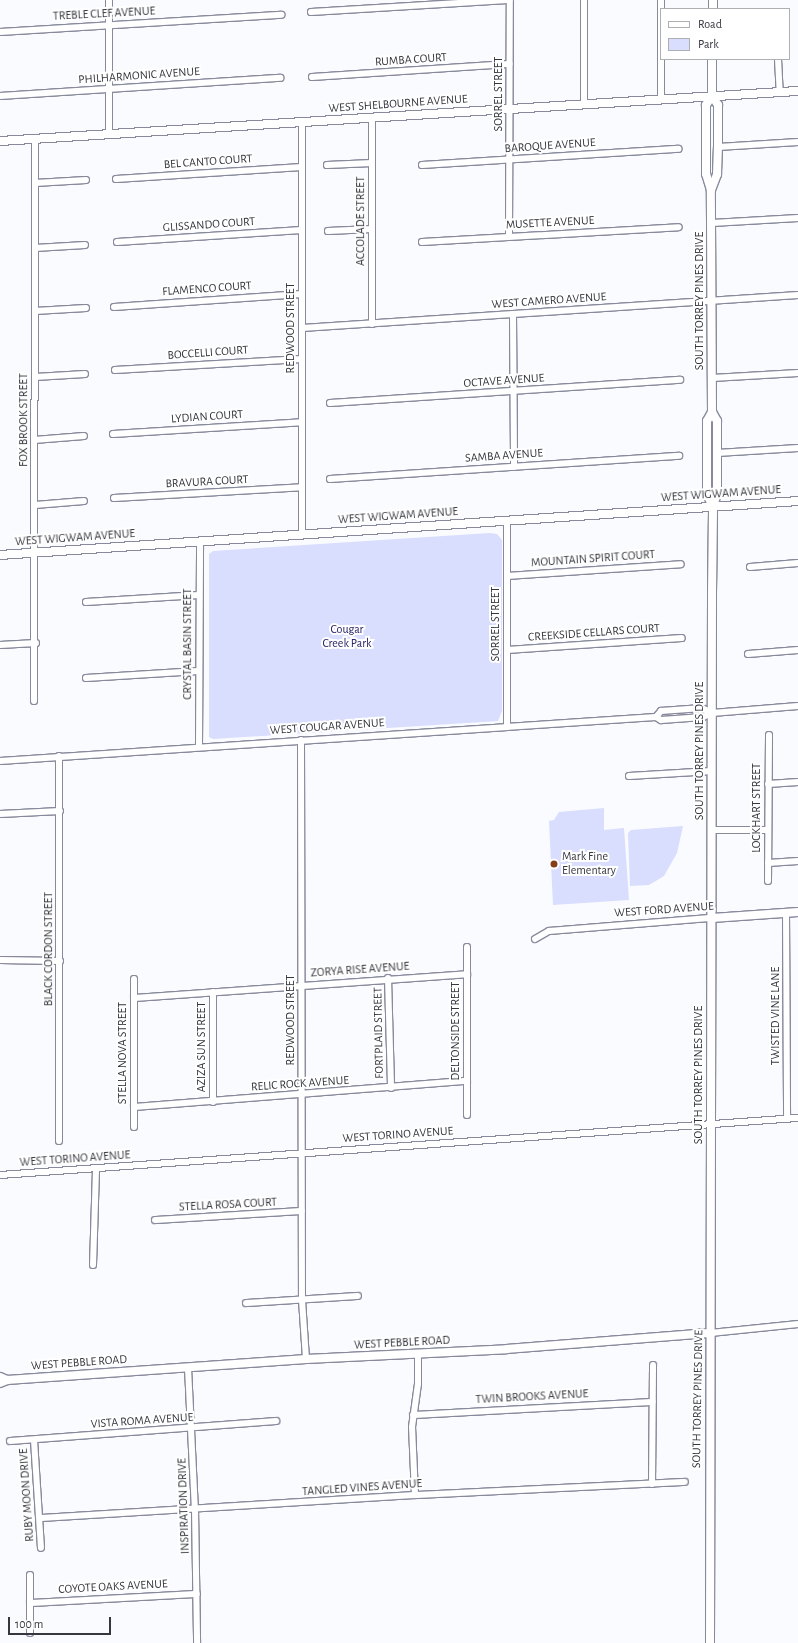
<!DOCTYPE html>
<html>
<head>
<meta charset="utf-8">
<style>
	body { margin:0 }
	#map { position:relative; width:798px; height:1643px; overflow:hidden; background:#fafbff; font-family:"Alegreya Sans",sans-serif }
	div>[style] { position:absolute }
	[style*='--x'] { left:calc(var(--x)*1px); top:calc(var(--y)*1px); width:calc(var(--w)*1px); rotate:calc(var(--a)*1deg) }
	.green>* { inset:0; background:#d9ddfe }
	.roads { filter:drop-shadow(1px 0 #888a9c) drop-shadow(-1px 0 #888a9c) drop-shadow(0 1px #888a9c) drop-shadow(0 -1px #888a9c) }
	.street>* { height:6px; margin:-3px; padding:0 3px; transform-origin:3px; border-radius:3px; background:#fff }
	.secondary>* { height:8px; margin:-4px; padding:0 4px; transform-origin:4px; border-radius:4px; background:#fff }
	.dots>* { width:11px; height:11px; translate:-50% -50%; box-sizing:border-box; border:2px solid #fff; border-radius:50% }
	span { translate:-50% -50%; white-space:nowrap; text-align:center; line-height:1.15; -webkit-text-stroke:4px #fff; paint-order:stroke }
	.street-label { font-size:12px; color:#35363e }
	.park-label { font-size:12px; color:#272267 }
	.poi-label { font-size:12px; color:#35363e }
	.left { translate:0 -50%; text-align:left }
	.legend { position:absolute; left:660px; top:8px; width:130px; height:52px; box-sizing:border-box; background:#fff; border:1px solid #aeafb2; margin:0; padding:5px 7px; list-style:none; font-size:12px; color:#35363e }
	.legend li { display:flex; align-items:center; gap:8px; height:20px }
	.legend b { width:20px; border:1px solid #aeafb2 }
	.scale { position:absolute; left:8px; top:1617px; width:103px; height:18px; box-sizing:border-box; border:2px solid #35363e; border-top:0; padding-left:5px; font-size:12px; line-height:14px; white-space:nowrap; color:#35363e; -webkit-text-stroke:3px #fff; paint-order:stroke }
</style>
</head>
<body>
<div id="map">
	<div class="green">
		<i style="clip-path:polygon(490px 533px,497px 534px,502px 540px,502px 711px,498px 721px,213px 739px,209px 737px,209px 554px,213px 551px)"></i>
		<i style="clip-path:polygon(604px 808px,604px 830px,624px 828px,629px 900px,553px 905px,549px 821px,554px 820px,559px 812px)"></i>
		<i style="clip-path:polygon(683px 826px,677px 853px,664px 876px,649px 885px,630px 886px,628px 833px,631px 830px)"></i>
	</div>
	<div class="roads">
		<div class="street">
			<i style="--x:109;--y:0;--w:134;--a:90"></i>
			<i style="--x:584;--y:0;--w:104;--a:90"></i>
			<i style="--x:661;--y:0;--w:100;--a:90"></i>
			<i style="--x:311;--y:12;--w:199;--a:-3.5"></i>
			<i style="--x:0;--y:32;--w:282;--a:-3.5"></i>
			<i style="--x:778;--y:59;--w:33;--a:87"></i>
			<i style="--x:312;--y:77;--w:198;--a:-3.8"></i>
			<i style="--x:0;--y:96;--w:281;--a:-3.7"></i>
			<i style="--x:372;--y:118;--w:206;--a:90"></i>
			<i style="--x:302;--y:122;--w:412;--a:90"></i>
			<i style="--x:718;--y:147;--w:80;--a:-3.6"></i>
			<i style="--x:327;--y:165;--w:45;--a:-2.5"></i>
			<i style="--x:422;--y:165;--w:257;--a:-3.6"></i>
			<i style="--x:116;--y:179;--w:186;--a:-3.7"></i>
			<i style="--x:35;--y:183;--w:51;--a:-3.4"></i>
			<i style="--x:712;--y:223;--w:86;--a:-3.3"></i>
			<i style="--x:328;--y:231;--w:44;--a:-2.6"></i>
			<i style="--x:509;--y:236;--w:236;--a:-89.8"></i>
			<i style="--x:117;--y:242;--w:185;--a:-3.7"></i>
			<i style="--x:422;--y:242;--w:257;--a:-3.3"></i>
			<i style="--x:35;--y:248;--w:50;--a:-3.4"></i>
			<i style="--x:114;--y:307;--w:188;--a:-4"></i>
			<i style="--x:35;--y:311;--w:51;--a:-3.4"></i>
			<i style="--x:513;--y:314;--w:153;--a:89.6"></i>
			<i style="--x:302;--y:328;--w:497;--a:-3.8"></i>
			<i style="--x:115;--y:370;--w:187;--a:-3.4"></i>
			<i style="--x:35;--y:377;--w:50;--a:-3.4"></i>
			<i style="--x:712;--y:378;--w:86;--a:-3.3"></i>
			<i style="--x:330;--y:403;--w:351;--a:-3.8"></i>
			<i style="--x:113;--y:434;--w:189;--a:-3.6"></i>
			<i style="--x:34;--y:440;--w:50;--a:-4.6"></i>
			<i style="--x:717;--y:453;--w:81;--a:-3.5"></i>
			<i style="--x:330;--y:479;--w:350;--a:-3.8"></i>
			<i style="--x:114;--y:498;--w:188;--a:-3.3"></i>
			<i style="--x:35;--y:505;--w:49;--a:-4.7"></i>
			<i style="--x:750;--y:567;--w:48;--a:-4.8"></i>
			<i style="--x:507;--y:576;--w:174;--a:-3.9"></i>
			<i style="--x:86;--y:602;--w:113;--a:-3.5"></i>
			<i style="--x:0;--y:645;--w:36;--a:-3"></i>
			<i style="--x:507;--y:650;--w:175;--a:-3.9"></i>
			<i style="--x:748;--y:654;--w:50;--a:-4.6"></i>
			<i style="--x:86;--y:678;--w:112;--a:-3.6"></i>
			<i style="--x:34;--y:701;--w:563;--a:-89.9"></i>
			<i style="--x:656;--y:717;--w:8;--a:-50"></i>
			<i style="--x:661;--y:711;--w:41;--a:-4.2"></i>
			<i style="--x:702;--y:708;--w:11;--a:27"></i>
			<i style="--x:507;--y:727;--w:206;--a:-90"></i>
			<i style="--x:301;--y:740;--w:560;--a:89.9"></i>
			<i style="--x:302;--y:1300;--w:59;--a:86.1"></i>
			<i style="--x:199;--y:746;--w:205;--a:-89.7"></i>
			<i style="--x:59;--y:756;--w:385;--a:90"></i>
			<i style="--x:0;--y:761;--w:657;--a:-3.84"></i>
			<i style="--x:656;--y:717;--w:6;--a:31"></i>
			<i style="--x:661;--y:720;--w:42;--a:-4.1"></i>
			<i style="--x:703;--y:717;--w:10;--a:-24"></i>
			<i style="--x:712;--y:713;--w:86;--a:-4.7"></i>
			<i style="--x:629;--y:776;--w:83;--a:-3.4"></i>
			<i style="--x:768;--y:784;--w:30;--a:-4"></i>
			<i style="--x:0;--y:814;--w:60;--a:-2.9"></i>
			<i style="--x:713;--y:830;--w:55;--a:0"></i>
			<i style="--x:768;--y:863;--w:30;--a:-4"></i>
			<i style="--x:768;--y:881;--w:146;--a:-89.6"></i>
			<i style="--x:786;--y:913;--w:206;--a:89.7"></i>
			<i style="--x:535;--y:939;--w:16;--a:-30"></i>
			<i style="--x:549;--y:931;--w:164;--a:-4.6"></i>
			<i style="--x:467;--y:947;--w:168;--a:90"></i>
			<i style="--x:0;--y:960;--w:60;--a:1"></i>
			<i style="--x:388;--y:978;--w:110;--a:88.4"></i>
			<i style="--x:134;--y:979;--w:148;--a:90"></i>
			<i style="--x:213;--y:992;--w:110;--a:90"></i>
			<i style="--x:134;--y:998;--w:334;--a:-4.1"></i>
			<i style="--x:134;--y:1107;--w:334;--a:-4.5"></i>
			<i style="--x:0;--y:1175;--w:800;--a:-4.09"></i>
			<i style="--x:155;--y:1220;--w:147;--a:-3.5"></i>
			<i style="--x:93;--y:1265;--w:97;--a:-88.2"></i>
			<i style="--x:246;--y:1303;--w:112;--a:-3.6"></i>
			<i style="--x:711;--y:1333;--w:87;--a:-5.9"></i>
			<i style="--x:188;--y:1368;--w:141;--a:87.2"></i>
			<i style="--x:195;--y:1509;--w:134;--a:89.1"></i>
			<i style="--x:413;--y:1415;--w:240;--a:-3.1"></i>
			<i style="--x:34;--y:1440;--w:108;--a:86.3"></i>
			<i style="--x:10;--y:1441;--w:267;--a:-4.3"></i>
			<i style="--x:652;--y:1484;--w:119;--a:-89.5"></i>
			<i style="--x:415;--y:1495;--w:68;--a:-92.5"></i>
			<i style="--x:412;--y:1427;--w:43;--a:-82.1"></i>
			<i style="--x:418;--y:1384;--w:30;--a:-90"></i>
			<i style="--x:40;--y:1518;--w:376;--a:-3.5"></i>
			<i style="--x:415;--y:1495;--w:270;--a:-2.8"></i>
			<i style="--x:30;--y:1575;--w:58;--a:90"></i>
			<i style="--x:30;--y:1603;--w:167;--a:-3.1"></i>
		</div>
		<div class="secondary">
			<i style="--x:713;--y:9;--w:9;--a:-90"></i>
			<i style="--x:0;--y:141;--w:800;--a:-3.59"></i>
			<i style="--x:711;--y:190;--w:17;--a:-69"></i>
			<i style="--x:717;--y:174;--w:27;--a:-88"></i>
			<i style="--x:718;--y:147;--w:42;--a:-90"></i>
			<i style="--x:718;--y:105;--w:11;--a:-124"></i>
			<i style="--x:712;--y:96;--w:37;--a:-90"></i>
			<i style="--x:712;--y:412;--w:10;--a:119"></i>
			<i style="--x:707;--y:421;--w:73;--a:90"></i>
			<i style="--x:707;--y:494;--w:14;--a:65"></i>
			<i style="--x:0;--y:555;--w:800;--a:-3.87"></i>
			<i style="--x:712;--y:918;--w:86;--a:-4"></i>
			<i style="--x:0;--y:1377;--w:8;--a:23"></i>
			<i style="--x:7;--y:1380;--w:8;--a:157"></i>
			<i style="--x:7;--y:1380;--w:300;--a:-4"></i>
			<i style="--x:306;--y:1359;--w:201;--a:-2.8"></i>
			<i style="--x:507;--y:1349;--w:205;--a:-4.5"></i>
			<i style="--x:710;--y:1643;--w:1050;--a:-89.89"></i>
			<i style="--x:712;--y:593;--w:86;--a:-89.3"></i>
			<i style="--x:713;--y:507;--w:15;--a:-74"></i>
			<i style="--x:717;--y:493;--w:72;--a:-90"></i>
			<i style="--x:717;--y:421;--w:10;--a:-119"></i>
			<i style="--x:712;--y:412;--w:222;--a:-90.3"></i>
			<i style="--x:711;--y:190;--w:17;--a:-107"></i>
			<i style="--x:706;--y:174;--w:69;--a:-90"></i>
			<i style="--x:706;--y:105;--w:11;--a:-56"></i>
		</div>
	</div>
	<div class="dots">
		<i style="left:554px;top:864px;background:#843f19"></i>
	</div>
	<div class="street-label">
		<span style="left:104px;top:14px;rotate:-3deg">TREBLE CLEF AVENUE</span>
		<span style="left:411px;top:60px;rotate:-4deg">RUMBA COURT</span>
		<span style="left:139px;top:76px;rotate:-4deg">PHILHARMONIC AVENUE</span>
		<span style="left:499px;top:94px;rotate:-90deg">SORREL STREET</span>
		<span style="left:398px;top:104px;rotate:-4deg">WEST SHELBOURNE AVENUE</span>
		<span style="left:550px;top:146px;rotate:-4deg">BAROQUE AVENUE</span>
		<span style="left:208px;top:162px;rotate:-4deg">BEL CANTO COURT</span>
		<span style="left:361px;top:221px;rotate:-90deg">ACCOLADE STREET</span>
		<span style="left:550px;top:223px;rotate:-3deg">MUSETTE AVENUE</span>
		<span style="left:209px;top:225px;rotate:-4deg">GLISSANDO COURT</span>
		<span style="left:207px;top:289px;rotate:-4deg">FLAMENCO COURT</span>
		<span style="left:549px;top:301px;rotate:-4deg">WEST CAMERO AVENUE</span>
		<span style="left:700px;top:301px;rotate:-90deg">SOUTH TORREY PINES DRIVE</span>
		<span style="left:291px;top:328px;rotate:-90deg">REDWOOD STREET</span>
		<span style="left:208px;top:353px;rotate:-4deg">BOCCELLI COURT</span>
		<span style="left:504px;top:381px;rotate:-4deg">OCTAVE AVENUE</span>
		<span style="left:207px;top:417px;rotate:-4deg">LYDIAN COURT</span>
		<span style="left:24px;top:420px;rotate:-90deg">FOX BROOK STREET</span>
		<span style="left:504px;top:456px;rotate:-4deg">SAMBA AVENUE</span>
		<span style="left:207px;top:482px;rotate:-3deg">BRAVURA COURT</span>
		<span style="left:721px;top:494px;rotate:-4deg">WEST WIGWAM AVENUE</span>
		<span style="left:398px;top:516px;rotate:-4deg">WEST WIGWAM AVENUE</span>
		<span style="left:75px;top:538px;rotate:-4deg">WEST WIGWAM AVENUE</span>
		<span style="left:593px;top:559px;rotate:-4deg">MOUNTAIN SPIRIT COURT</span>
		<span style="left:496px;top:624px;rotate:-90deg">SORREL STREET</span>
		<span style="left:594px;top:633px;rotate:-4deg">CREEKSIDE CELLARS COURT</span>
		<span style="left:188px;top:644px;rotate:-90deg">CRYSTAL BASIN STREET</span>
		<span style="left:327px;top:727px;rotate:-4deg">WEST COUGAR AVENUE</span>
		<span style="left:700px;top:751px;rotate:-90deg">SOUTH TORREY PINES DRIVE</span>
		<span style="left:757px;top:808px;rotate:-90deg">LOCKHART STREET</span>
		<span style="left:664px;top:910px;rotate:-4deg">WEST FORD AVENUE</span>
		<span style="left:49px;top:949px;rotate:-90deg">BLACK CORDON STREET</span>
		<span style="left:360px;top:970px;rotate:-4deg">ZORYA RISE AVENUE</span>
		<span style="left:776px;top:1016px;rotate:-90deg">TWISTED VINE LANE</span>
		<span style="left:291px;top:1020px;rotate:-90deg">REDWOOD STREET</span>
		<span style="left:456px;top:1031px;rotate:-90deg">DELTONSIDE STREET</span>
		<span style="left:379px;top:1033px;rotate:-91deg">FORTPLAID STREET</span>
		<span style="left:202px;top:1047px;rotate:-90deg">AZIZA SUN STREET</span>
		<span style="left:123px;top:1053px;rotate:-90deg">STELLA NOVA STREET</span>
		<span style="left:699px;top:1075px;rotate:-90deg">SOUTH TORREY PINES DRIVE</span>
		<span style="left:300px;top:1084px;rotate:-4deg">RELIC ROCK AVENUE</span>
		<span style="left:398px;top:1135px;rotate:-4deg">WEST TORINO AVENUE</span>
		<span style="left:75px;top:1159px;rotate:-4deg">WEST TORINO AVENUE</span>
		<span style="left:228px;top:1205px;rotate:-3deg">STELLA ROSA COURT</span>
		<span style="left:402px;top:1343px;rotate:-3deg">WEST PEBBLE ROAD</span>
		<span style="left:79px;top:1363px;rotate:-4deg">WEST PEBBLE ROAD</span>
		<span style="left:532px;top:1397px;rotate:-3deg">TWIN BROOKS AVENUE</span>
		<span style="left:698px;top:1399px;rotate:-89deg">SOUTH TORREY PINES DRIVE</span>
		<span style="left:142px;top:1421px;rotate:-4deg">VISTA ROMA AVENUE</span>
		<span style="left:362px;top:1488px;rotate:-4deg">TANGLED VINES AVENUE</span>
		<span style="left:27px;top:1495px;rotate:-94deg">RUBY MOON DRIVE</span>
		<span style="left:184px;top:1506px;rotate:-92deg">INSPIRATION DRIVE</span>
		<span style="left:113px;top:1587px;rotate:-3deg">COYOTE OAKS AVENUE</span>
	</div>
	<div class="park-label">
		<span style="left:347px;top:637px">Cougar<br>Creek Park</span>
	</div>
	<div class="poi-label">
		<span class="left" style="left:562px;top:864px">Mark Fine<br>Elementary</span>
	</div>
	<ul class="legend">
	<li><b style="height:5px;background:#fff"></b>Road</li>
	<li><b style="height:11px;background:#d9ddfe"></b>Park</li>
	</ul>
	<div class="scale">100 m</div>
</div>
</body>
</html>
